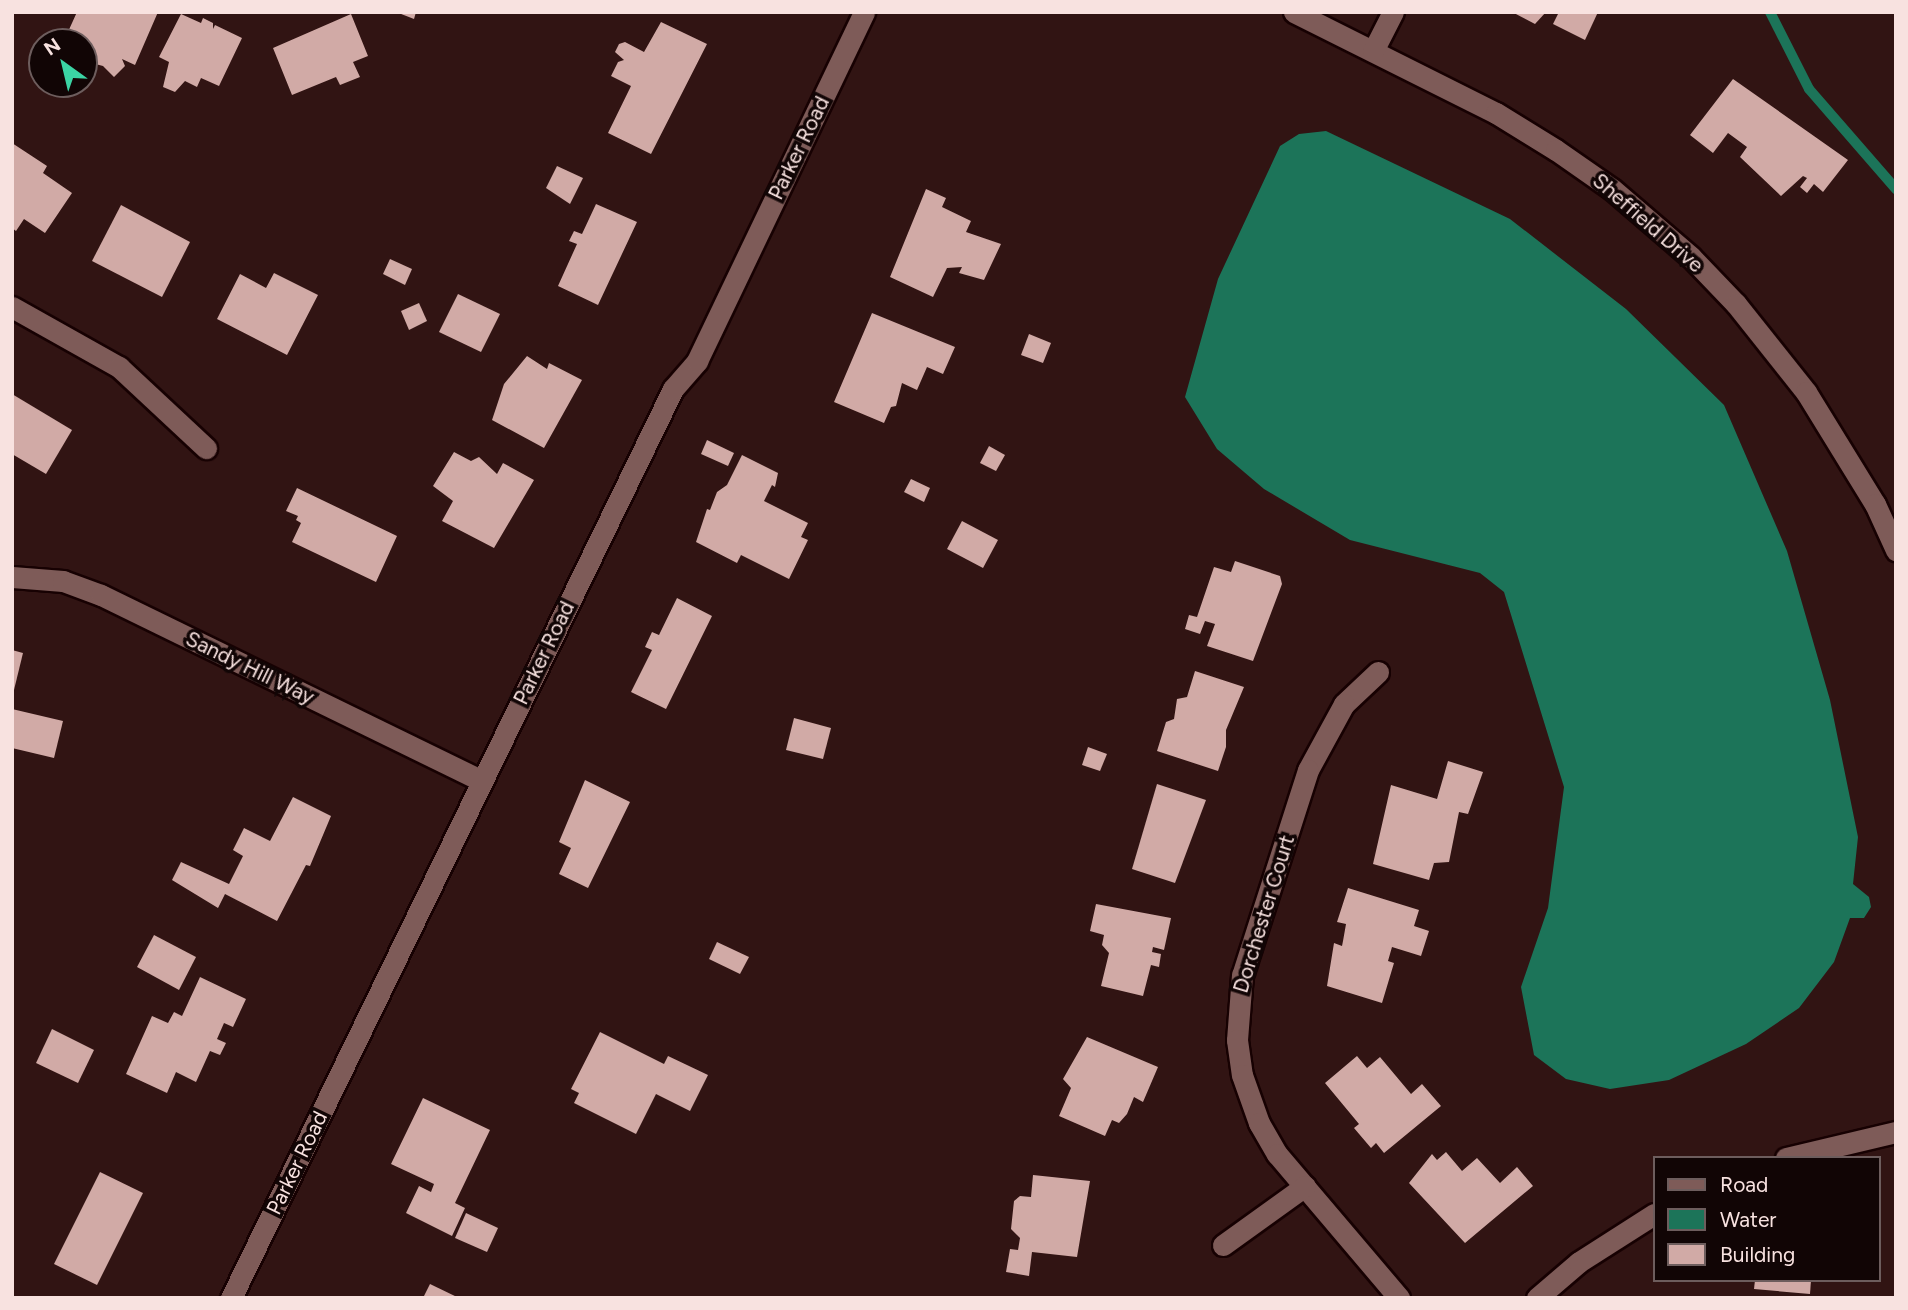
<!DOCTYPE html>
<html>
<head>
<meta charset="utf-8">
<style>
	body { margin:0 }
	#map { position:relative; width:1908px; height:1310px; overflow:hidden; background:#311413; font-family:Figtree,sans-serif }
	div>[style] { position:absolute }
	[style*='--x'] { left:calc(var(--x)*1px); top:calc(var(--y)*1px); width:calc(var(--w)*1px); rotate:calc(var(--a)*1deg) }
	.water>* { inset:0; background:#1c7459 }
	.stream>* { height:10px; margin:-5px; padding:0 5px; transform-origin:5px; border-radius:5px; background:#1c7459 }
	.building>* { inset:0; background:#d1aaa6 }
	.roads { filter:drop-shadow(2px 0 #170102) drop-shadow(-2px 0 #170102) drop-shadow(0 2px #170102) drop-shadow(0 -2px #170102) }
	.minor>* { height:21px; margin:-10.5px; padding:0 10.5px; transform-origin:10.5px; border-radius:10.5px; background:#7e5b58 }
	span { translate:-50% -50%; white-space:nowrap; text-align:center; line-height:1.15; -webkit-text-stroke:7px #110505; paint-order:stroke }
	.street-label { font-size:21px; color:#f8e2e0 }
	.frame { position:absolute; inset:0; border:14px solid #f8e2e0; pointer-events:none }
	.legend { position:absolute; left:1653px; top:1156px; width:228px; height:126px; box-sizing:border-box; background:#110505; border:2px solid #6d5d5d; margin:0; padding:9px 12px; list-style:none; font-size:21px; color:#f8e2e0 }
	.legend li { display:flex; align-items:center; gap:14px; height:35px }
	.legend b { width:35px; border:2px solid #6d5d5d }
	.north { position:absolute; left:28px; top:28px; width:70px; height:70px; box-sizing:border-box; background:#110505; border:2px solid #6d5d5d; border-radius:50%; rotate:326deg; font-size:19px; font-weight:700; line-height:28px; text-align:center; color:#f8e2e0 }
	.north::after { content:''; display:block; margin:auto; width:24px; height:32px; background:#3bd4a4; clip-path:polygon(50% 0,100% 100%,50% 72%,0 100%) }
</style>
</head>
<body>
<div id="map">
	<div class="water">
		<i style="clip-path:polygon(1326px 131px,1510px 219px,1626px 309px,1724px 405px,1787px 551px,1830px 700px,1858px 837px,1853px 884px,1869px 897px,1871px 907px,1864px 918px,1850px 918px,1834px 962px,1799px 1008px,1746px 1044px,1669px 1080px,1610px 1089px,1566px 1079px,1534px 1055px,1521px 987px,1548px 908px,1564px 787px,1504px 592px,1480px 573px,1350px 540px,1264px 489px,1217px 449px,1185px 397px,1218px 279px,1280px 146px,1299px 134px)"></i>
	</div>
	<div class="stream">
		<i style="--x:1770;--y:12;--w:86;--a:63.1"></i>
		<i style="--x:1809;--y:89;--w:133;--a:49"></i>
	</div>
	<div class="building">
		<i style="clip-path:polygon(77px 12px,158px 12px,135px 65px,122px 59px,125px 66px,114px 77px,103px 66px,84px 61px,89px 45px,67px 34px)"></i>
		<i style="clip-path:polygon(396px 12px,416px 12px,414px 19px)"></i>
		<i style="clip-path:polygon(1512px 12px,1546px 12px,1535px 24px)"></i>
		<i style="clip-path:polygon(1559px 12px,1598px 12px,1585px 40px,1553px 24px)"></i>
		<i style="clip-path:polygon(181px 14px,201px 23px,203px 18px,213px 23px,213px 29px,215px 25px,242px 38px,219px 86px,201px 78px,197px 87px,185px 81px,175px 92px,163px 87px,169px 62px,159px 57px)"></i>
		<i style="clip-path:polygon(351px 14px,368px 56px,353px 62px,360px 77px,340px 85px,336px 77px,292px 95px,273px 48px)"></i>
		<i style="clip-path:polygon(661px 22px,707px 44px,651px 154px,608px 133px,631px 86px,611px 76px,618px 62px,624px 60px,615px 52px,619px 44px,625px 42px,644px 52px)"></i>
		<i style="clip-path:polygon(1733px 79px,1848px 160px,1823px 192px,1814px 184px,1807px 193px,1800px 187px,1807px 178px,1803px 176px,1781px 196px,1740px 157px,1747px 147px,1728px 133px,1713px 153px,1690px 135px)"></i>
		<i style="clip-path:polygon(12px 143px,47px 166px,43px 173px,72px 193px,45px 233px,24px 219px,16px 231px,12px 228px)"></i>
		<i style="clip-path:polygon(557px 166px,583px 178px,570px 204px,546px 188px)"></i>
		<i style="clip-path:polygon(926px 189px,946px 198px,942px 207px,971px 221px,966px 232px,1001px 244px,984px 280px,959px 273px,962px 267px,947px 268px,933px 297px,890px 277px)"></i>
		<i style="clip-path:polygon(596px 204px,637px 222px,598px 305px,558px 286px,577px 244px,569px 241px,574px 231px,582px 234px)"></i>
		<i style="clip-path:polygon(121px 205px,190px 242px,162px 297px,92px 261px)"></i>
		<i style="clip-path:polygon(390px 259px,412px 269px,405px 285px,383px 274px)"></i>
		<i style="clip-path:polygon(274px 273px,318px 295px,287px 355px,217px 319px,240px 274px,266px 288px)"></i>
		<i style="clip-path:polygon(458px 294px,500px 314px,481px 352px,439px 332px)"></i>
		<i style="clip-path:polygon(419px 303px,427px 321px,409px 330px,401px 311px)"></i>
		<i style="clip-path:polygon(872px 313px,955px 347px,943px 374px,927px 367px,917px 390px,902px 383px,896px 406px,891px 407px,884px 423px,834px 402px)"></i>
		<i style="clip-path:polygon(1029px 334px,1051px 343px,1043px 363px,1021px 355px)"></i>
		<i style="clip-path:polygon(527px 356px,547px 369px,549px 363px,582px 380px,544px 448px,492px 420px,504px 384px)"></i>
		<i style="clip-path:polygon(12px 394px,72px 430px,46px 474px,12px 454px)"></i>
		<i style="clip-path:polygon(707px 440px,734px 453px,728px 466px,701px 454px)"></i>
		<i style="clip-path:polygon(989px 446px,1005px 455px,996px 471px,980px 463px)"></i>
		<i style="clip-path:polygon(454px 452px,471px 461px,479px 457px,497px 474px,503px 463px,534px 480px,494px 548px,442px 521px,453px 501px,433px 486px)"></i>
		<i style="clip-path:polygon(742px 455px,778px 473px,775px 487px,772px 485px,764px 501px,808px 523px,801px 537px,808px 540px,789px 579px,741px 555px,737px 563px,696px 542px,707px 509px,710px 510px,717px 492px,727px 485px)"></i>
		<i style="clip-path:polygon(911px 479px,930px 488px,924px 502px,904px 492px)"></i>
		<i style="clip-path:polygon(297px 488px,397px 536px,376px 582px,292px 542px,301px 523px,296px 520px,298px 516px,286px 511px)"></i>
		<i style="clip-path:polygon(962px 521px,998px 540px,983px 568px,947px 549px)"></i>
		<i style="clip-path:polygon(1235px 561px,1280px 576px,1282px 584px,1253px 661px,1207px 646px,1215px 624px,1205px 621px,1200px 634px,1185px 629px,1189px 615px,1197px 617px,1214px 567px,1231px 572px)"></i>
		<i style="clip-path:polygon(677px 598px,712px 616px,666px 709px,631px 692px,652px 650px,645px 647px,652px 632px,659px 635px)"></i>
		<i style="clip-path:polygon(12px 650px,23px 653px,13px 694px,12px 694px)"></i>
		<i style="clip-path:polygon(1195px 671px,1244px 687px,1226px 730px,1226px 747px,1218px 771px,1157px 751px,1166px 722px,1174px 719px,1177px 699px,1187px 697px)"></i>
		<i style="clip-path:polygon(12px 709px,63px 721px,54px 758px,12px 748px)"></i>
		<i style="clip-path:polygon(794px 718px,831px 728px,823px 759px,786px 750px)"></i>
		<i style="clip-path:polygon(1088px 747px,1107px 754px,1100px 771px,1082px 765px)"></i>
		<i style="clip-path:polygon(1448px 761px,1483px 772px,1468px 814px,1459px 812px,1449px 862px,1434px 863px,1429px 880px,1373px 864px,1391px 785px,1437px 799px)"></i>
		<i style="clip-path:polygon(585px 780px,630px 802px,588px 888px,559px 874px,571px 848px,559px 842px)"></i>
		<i style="clip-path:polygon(1157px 784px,1206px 800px,1175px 883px,1132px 869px)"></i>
		<i style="clip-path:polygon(293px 797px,331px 816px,310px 866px,306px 865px,277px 921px,225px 894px,218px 908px,172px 880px,181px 862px,229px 884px,243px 856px,233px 850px,244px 828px,270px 841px)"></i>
		<i style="clip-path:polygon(1348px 888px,1419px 910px,1414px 926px,1429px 931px,1421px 956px,1392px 947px,1388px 961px,1394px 963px,1382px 1003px,1327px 986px,1334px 943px,1342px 946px,1343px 941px,1346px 924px,1337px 922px)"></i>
		<i style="clip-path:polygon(1096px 904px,1171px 918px,1164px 950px,1153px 947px,1152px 952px,1161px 954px,1159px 967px,1151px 965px,1143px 996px,1101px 986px,1109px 953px,1102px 945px,1104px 935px,1090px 931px)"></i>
		<i style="clip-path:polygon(154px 935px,196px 957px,179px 990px,137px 967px)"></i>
		<i style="clip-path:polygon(717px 942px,749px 957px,740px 974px,709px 959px)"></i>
		<i style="clip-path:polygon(200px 977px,246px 999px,233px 1027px,224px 1023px,217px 1039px,226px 1043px,220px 1055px,210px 1051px,196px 1082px,176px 1072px,167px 1093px,126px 1074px,152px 1016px,168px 1023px,174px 1012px,182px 1016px)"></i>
		<i style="clip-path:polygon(52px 1029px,94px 1050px,78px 1083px,36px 1063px)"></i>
		<i style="clip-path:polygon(600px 1032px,664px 1064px,668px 1056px,708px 1075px,690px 1111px,656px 1094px,636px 1134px,574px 1103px,579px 1093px,571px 1089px)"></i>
		<i style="clip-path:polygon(1087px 1037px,1158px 1067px,1143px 1102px,1134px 1097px,1127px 1114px,1119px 1123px,1112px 1120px,1105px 1136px,1059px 1116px,1071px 1088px,1063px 1079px)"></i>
		<i style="clip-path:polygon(1357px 1056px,1367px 1068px,1380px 1057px,1411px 1094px,1422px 1084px,1441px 1106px,1384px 1153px,1376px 1143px,1371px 1148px,1354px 1128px,1359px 1124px,1325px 1083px)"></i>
		<i style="clip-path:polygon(423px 1098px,490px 1130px,455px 1203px,465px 1208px,452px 1236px,406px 1213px,419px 1186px,431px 1192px,434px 1184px,391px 1164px)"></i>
		<i style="clip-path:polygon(1446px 1152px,1462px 1171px,1477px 1158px,1500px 1183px,1517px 1167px,1533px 1186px,1465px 1243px,1409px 1183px,1432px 1154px,1437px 1160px)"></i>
		<i style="clip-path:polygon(100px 1172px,143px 1193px,97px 1285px,54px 1264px)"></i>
		<i style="clip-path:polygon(1033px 1175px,1090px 1181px,1077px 1257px,1032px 1252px,1029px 1276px,1006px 1272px,1010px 1249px,1018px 1250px,1020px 1238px,1011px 1229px,1014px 1201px,1020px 1196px,1031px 1197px)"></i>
		<i style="clip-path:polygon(466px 1213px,498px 1228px,487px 1252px,455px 1238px)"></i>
		<i style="clip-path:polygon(1755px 1280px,1811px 1280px,1810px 1294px,1754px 1289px)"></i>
		<i style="clip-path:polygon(430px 1284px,459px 1298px,423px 1298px)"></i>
	</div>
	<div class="roads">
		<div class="minor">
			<i style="--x:1294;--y:12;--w:226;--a:26.6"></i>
			<i style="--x:1496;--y:113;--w:70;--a:31.7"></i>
			<i style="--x:1556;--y:150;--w:68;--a:34.9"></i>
			<i style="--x:1612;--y:189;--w:104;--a:40.7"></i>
			<i style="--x:1691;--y:257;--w:65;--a:46.2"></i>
			<i style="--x:1736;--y:304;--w:112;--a:51.5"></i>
			<i style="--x:1806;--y:392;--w:132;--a:58.4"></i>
			<i style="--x:1875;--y:504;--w:51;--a:65.5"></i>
			<i style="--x:1373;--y:51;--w:44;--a:-62.9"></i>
			<i style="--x:12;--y:307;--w:123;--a:29.3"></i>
			<i style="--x:119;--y:367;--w:119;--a:43"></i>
			<i style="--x:12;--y:577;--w:51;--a:4.5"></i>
			<i style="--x:63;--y:581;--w:40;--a:20.2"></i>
			<i style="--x:101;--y:595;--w:424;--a:26"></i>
			<i style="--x:1378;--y:672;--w:47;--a:136.7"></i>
			<i style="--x:1344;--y:704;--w:75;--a:118.6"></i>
			<i style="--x:1308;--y:770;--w:215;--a:107.8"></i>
			<i style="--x:1242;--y:975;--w:65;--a:94.4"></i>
			<i style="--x:1237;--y:1040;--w:35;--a:82"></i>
			<i style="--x:1242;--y:1075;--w:51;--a:70.5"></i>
			<i style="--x:1259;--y:1123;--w:36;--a:60"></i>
			<i style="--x:1277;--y:1154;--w:189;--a:49.7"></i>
			<i style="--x:1786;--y:1158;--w:113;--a:-13.3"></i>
			<i style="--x:1223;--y:1245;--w:101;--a:-35.7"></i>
			<i style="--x:231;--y:1298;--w:1011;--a:-64.07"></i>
			<i style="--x:673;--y:389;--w:37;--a:-49"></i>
			<i style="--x:697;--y:361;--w:387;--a:-64.4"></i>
			<i style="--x:1537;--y:1298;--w:55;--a:-40.6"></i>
			<i style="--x:1579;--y:1262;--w:89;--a:-32.6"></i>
		</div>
	</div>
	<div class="street-label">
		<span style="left:799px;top:148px;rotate:-64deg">Parker Road</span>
		<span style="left:1648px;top:223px;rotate:41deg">Sheffield Drive</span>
		<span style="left:544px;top:653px;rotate:-64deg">Parker Road</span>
		<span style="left:250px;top:668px;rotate:26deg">Sandy Hill Way</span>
		<span style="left:1264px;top:914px;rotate:-73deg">Dorchester Court</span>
		<span style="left:297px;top:1163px;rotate:-64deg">Parker Road</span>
	</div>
	<div class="frame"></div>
	<ul class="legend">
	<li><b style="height:9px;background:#7e5b58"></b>Road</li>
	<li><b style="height:19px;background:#1c7459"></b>Water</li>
	<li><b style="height:19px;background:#d1aaa6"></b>Building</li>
	</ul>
	<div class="north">N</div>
</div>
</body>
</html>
